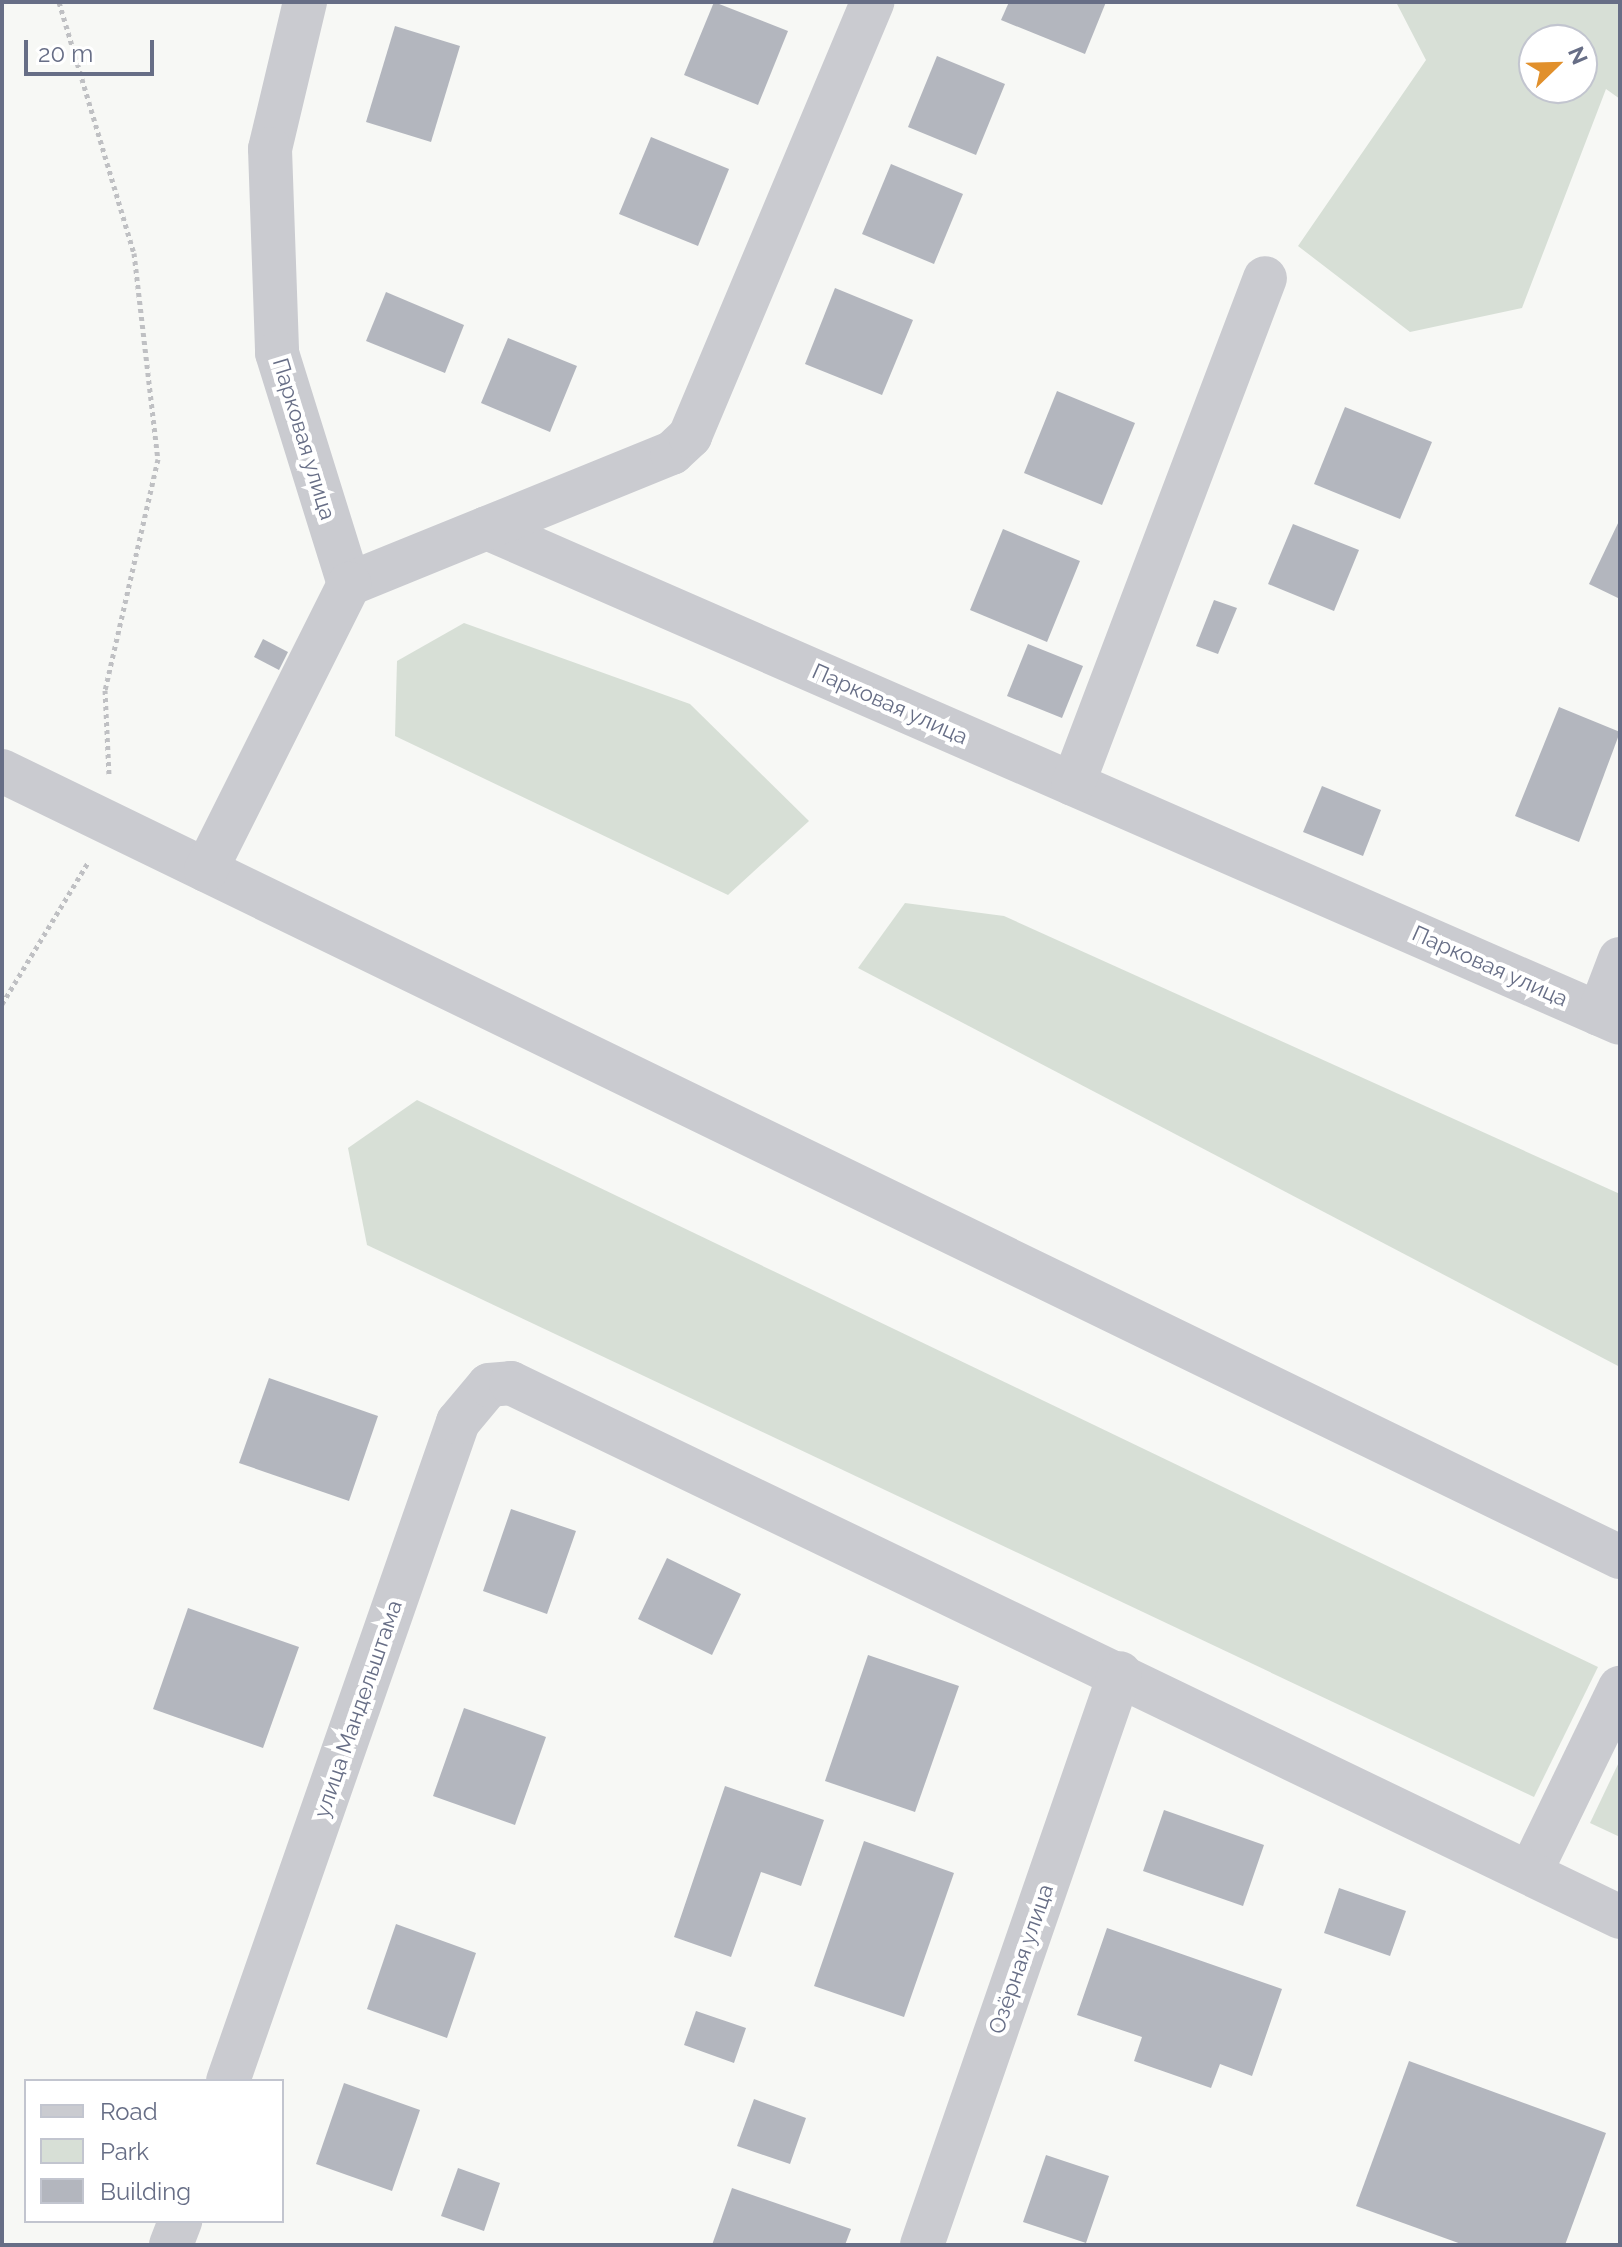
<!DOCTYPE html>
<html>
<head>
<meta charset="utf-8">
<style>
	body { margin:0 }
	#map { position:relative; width:1622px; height:2247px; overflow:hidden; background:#f7f8f5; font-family:Raleway,sans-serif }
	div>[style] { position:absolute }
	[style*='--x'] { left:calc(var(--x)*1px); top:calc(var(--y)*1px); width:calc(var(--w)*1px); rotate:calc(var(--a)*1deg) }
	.green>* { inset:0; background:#d7dfd6 }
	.building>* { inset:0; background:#b3b6be }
	.path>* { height:5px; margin-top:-2.5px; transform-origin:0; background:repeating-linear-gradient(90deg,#bfc0c3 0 4px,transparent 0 8px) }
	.minor>* { height:44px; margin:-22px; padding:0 22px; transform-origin:22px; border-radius:22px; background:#cacbd0 }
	span { translate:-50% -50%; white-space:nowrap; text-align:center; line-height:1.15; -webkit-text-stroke:8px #fff; paint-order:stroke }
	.street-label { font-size:22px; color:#676e86 }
	.frame { position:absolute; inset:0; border:4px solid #676e86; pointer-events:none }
	.legend { position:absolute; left:24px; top:2079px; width:260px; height:144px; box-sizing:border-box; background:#fff; border:2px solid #c2c5cf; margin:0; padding:10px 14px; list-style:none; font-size:24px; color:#676e86 }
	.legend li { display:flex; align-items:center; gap:16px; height:40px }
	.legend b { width:40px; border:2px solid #c2c5cf }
	.north { position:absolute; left:1518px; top:24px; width:80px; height:80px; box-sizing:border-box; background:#fff; border:2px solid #c2c5cf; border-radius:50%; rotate:67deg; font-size:22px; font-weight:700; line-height:32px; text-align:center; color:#676e86 }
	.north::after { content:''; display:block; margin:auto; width:28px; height:36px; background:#e1902c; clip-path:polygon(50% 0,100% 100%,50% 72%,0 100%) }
	.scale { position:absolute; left:24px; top:40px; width:130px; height:36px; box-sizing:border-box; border:4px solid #676e86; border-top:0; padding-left:10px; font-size:24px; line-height:28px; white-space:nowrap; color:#676e86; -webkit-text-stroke:6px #fff; paint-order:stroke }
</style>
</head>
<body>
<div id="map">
	<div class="green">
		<i style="clip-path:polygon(evenodd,1396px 2px,1620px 2px,1620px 99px,1606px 89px,1522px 308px,1410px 332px,1298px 246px,1426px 60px,1396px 2px,1534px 40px,1582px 40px,1582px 88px,1534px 88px,1534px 40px)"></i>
		<i style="clip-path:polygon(464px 623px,690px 704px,809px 821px,728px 895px,395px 736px,397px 661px)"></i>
		<i style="clip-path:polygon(905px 903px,1004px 916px,1620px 1194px,1620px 1367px,858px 968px)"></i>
		<i style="clip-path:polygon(417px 1100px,1598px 1667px,1534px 1797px,367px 1245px,348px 1148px)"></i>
		<i style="clip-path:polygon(1620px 1760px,1620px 1837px,1590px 1823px)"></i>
	</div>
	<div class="building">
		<i style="clip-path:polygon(714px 2px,788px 31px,758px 105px,684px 75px)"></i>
		<i style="clip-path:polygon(1009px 2px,1106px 2px,1085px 54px,1001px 20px)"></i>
		<i style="clip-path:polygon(395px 26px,460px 46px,431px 142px,366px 122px)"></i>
		<i style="clip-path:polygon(937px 56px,1005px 84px,976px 155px,908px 127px)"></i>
		<i style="clip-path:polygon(651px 137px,729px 169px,698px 246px,619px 214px)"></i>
		<i style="clip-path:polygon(891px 164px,963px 194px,934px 264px,862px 234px)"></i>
		<i style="clip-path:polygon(835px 288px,913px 320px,882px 395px,805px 364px)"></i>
		<i style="clip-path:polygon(386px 292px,464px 325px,445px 373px,366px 341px)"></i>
		<i style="clip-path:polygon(508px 338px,577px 366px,550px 432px,481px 403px)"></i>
		<i style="clip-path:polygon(1057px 391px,1135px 423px,1102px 505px,1024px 473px)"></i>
		<i style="clip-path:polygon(1345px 407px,1432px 442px,1400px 519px,1314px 484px)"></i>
		<i style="clip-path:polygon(1620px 519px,1620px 599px,1589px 584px)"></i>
		<i style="clip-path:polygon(1293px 524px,1359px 550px,1334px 611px,1268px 584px)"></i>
		<i style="clip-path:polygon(1003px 529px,1080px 561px,1047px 642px,970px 610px)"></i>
		<i style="clip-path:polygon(1214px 600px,1237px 608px,1218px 654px,1196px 646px)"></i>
		<i style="clip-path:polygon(263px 639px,288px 652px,279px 670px,254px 657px)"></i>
		<i style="clip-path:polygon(1028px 644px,1083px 666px,1062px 718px,1007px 696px)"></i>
		<i style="clip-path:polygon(1559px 707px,1620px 732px,1579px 842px,1515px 816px)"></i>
		<i style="clip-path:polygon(1322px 786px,1381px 810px,1363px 856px,1303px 832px)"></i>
		<i style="clip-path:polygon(269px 1378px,378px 1416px,349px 1501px,239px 1463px)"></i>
		<i style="clip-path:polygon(511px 1509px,576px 1531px,547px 1614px,483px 1591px)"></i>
		<i style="clip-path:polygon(667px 1558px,741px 1594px,712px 1655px,638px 1619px)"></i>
		<i style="clip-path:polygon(188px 1608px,299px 1647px,263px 1748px,153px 1709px)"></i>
		<i style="clip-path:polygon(868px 1655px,959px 1686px,915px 1812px,825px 1781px)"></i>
		<i style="clip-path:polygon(464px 1708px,546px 1737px,515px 1825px,433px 1796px)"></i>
		<i style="clip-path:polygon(725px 1786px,824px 1820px,801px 1886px,761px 1872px,731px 1957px,674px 1937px)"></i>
		<i style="clip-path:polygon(1164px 1810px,1264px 1845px,1243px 1906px,1143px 1871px)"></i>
		<i style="clip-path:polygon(864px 1841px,954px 1873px,904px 2017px,814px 1986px)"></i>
		<i style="clip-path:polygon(1339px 1888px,1406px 1911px,1390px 1956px,1324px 1933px)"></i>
		<i style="clip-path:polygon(396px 1924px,476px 1953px,447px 2038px,367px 2009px)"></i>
		<i style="clip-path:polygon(1107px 1928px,1282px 1989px,1252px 2076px,1220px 2064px,1211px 2088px,1134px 2061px,1142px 2037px,1077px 2015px)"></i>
		<i style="clip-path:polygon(696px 2011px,746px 2028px,734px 2063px,684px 2045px)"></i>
		<i style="clip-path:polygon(1409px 2061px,1606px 2133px,1565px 2245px,1464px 2245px,1356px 2206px)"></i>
		<i style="clip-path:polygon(344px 2083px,420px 2110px,392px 2191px,316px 2164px)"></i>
		<i style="clip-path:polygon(754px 2099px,806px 2118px,790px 2164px,737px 2146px)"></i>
		<i style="clip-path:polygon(1046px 2155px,1109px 2176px,1086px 2243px,1023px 2222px)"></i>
		<i style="clip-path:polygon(458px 2168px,500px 2183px,484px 2231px,441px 2216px)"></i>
		<i style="clip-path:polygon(732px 2188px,851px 2229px,845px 2245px,712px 2245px)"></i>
	</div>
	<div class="path">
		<i style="--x:59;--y:2;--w:262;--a:73.4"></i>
		<i style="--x:134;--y:253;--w:207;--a:83.4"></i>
		<i style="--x:158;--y:459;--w:237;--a:102.9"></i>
		<i style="--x:105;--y:690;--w:84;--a:87.3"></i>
		<i style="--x:2;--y:1004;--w:167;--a:-58.7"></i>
	</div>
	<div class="minor">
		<i style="--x:305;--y:2;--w:151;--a:103.4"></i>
		<i style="--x:270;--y:149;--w:204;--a:88"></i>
		<i style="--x:277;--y:353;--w:242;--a:72.7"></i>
		<i style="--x:487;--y:528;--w:1236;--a:23.6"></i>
		<i style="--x:349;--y:584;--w:349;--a:-22.1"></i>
		<i style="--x:672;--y:453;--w:25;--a:-43"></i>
		<i style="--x:690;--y:436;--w:471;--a:-67.2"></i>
		<i style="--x:2;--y:771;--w:1799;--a:25.91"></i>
		<i style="--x:1073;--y:784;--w:541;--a:-69.22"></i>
		<i style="--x:206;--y:870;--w:320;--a:-63.4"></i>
		<i style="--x:1599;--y:1014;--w:59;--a:-69.1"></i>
		<i style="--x:1530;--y:1873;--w:206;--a:-64.1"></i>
		<i style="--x:228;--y:2081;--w:698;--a:-70.76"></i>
		<i style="--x:458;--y:1422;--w:48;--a:-50"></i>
		<i style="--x:489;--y:1385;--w:22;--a:-5"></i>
		<i style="--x:511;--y:1383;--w:1231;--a:25.71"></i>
		<i style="--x:171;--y:2245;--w:26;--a:-69"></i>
		<i style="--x:922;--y:2245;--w:605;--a:-70.91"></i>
	</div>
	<div class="street-label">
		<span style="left:304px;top:439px;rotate:73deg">Парковая улица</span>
		<span style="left:890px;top:704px;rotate:24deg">Парковая улица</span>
		<span style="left:1490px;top:966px;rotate:24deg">Парковая улица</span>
		<span style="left:358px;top:1709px;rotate:-71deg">улица Мандельштама</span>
		<span style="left:1021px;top:1959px;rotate:-71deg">Озёрная улица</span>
	</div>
	<div class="frame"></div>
	<ul class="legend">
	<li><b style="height:10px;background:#cacbd0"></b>Road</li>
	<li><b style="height:22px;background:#d7dfd6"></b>Park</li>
	<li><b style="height:22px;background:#b3b6be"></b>Building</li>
	</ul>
	<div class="north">N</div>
	<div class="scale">20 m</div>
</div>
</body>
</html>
